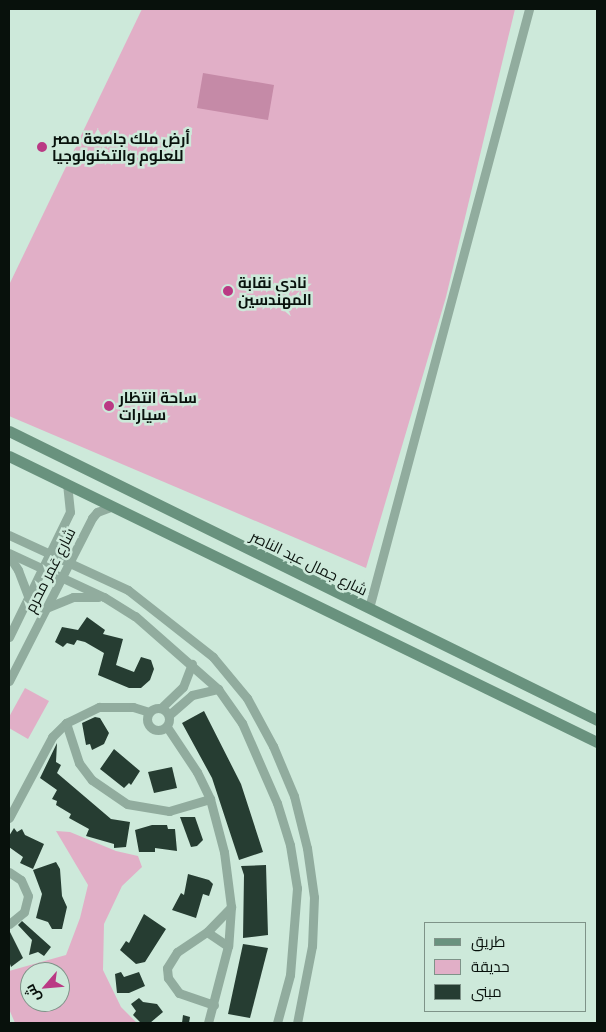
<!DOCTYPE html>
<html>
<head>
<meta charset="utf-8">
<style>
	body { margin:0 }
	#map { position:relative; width:606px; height:1032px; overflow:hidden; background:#cde9da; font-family:Lato,Cairo,sans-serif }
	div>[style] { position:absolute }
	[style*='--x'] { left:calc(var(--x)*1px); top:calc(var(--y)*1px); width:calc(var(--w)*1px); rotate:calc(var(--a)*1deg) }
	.green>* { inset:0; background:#e1afc7 }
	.water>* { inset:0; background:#c58aa7 }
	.building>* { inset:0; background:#263d32 }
	.minor>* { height:9px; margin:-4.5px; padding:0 4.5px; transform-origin:4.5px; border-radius:4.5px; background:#91ac9e }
	.minor>.ring { margin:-4.5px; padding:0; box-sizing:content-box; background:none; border:9px solid #91ac9e; border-radius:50% }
	.secondary>* { height:11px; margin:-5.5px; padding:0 5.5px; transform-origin:5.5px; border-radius:5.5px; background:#69927e }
	.dots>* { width:14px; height:14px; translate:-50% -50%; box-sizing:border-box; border:2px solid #cde9da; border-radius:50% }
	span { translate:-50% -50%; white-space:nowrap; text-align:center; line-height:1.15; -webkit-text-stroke:5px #cde9da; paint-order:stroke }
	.poi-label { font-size:15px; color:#08110c; font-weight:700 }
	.left { translate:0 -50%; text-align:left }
	.street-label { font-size:15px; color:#08110c }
	.frame { position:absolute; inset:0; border:10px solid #08110c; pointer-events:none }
	.legend { position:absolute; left:424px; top:922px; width:162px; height:90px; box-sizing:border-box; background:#cde9da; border:1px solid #7e9388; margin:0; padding:6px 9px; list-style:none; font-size:15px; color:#08110c }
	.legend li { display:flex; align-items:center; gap:10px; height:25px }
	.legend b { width:25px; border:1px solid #7e9388 }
	.north { position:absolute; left:20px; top:962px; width:50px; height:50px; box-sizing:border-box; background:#cde9da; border:1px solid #7e9388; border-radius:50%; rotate:243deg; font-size:14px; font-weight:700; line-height:20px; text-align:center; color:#08110c }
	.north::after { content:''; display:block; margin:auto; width:18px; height:22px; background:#ba3984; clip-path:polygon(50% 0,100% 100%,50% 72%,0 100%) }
</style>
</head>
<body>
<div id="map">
	<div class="green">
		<i style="clip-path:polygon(142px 9px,515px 9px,446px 297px,366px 568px,9px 416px,9px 285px)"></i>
		<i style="clip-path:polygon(25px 688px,49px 701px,28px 739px,9px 728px,9px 717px)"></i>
		<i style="clip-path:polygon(evenodd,56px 831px,70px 832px,116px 851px,138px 856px,142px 867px,122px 886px,104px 924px,103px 970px,121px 1007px,137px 1023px,15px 1023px,9px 1009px,9px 971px,66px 955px,80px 918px,88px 885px,56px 831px,30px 972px,60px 972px,60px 1002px,30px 1002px,30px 972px)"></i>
	</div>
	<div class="water">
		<i style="clip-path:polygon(203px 73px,274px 85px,268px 120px,197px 108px)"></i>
	</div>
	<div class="building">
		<i style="clip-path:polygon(87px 617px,105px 630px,103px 634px,123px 639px,116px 665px,134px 672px,141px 657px,151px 660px,154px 669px,150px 680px,141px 688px,129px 688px,98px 675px,104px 653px,85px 642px,77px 640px,74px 645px,67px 643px,63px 647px,55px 642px,62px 627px,78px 630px)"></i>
		<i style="clip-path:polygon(204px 711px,241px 784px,263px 852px,239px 860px,212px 778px,182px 723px)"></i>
		<i style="clip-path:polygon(95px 717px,100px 718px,109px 733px,104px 744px,92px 750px,90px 744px,86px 745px,82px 723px)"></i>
		<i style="clip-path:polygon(57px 743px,56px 762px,61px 765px,57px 773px,111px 819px,130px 822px,126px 847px,114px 848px,114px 844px,86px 836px,89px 829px,69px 818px,71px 814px,56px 805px,57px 801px,52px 799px,57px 790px,40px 778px)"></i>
		<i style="clip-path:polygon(114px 749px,140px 771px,131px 785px,129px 783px,124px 788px,100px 769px)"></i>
		<i style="clip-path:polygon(172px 767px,177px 788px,154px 793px,148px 772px)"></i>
		<i style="clip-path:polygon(180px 817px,195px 817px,203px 840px,197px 846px,191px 847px)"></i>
		<i style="clip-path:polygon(152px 825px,167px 825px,168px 829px,175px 829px,177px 851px,155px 848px,155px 852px,139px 852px,135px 830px)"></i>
		<i style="clip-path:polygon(14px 828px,17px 832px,22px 829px,25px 835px,44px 844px,33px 869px,20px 863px,23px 857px,9px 847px,9px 836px)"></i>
		<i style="clip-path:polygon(56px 862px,60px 869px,62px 896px,67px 907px,62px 929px,52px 929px,48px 922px,36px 918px,42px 894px,33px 870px)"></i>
		<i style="clip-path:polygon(266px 865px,268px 935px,243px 938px,244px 875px,241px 866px)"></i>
		<i style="clip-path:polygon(188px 874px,209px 880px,213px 884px,209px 896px,203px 894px,196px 918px,172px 910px,181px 893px,184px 895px)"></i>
		<i style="clip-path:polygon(144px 914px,166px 929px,145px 962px,136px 964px,120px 950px,126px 941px,129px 943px)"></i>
		<i style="clip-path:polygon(22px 921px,51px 947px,44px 956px,38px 952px,29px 955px,32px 940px,18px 925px)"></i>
		<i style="clip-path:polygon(9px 930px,23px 958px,11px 967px,9px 961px)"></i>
		<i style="clip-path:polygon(243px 944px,268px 948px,250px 1018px,228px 1014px)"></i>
		<i style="clip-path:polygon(121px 972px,124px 977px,139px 972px,145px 986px,129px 993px,117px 993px,115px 974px)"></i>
		<i style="clip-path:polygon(139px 998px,143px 1002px,157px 1004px,163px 1012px,150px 1023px,141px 1023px,133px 1015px,136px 1011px,131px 1004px)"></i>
		<i style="clip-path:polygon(183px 1015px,190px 1017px,189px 1023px,182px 1023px)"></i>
	</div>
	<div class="minor">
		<i style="--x:9;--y:535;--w:131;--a:24.8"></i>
		<i style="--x:128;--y:590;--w:108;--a:38.2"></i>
		<i style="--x:213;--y:657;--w:53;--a:50.3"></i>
		<i style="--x:247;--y:698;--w:55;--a:61.6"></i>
		<i style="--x:273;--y:746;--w:54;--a:67.2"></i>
		<i style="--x:294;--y:796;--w:54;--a:76"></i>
		<i style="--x:307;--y:848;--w:49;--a:81.9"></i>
		<i style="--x:314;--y:897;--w:49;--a:92.3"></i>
		<i style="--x:312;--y:946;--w:78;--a:101"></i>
		<i style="--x:9;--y:553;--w:105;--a:24.9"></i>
		<i style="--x:104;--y:597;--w:36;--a:32"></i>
		<i style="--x:135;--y:616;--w:111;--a:41.3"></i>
		<i style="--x:218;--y:689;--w:42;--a:54.8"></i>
		<i style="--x:242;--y:723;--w:87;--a:66.4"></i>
		<i style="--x:277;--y:803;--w:44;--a:72.8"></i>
		<i style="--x:290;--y:845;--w:44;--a:80.8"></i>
		<i style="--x:297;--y:888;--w:87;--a:94.6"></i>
		<i style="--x:290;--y:975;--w:50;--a:105.2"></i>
		<i style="--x:9;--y:556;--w:17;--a:57"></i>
		<i style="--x:18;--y:570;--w:31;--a:69"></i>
		<i style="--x:46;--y:608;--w:29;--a:-22"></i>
		<i style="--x:73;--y:597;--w:25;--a:0"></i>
		<i style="--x:369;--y:608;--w:620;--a:-75.04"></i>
		<i style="--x:9;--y:637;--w:139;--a:-64"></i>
		<i style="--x:70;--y:512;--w:27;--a:-96"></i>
		<i style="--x:9;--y:681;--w:183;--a:-63"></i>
		<i style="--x:92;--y:518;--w:8;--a:-50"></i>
		<i style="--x:97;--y:512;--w:15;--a:-20"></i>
		<i class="ring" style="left:147px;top:708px;width:13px;height:13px"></i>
		<i style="--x:161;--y:708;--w:30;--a:-44"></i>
		<i style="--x:183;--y:687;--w:25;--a:-69"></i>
		<i style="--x:169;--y:715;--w:30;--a:-41"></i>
		<i style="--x:192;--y:695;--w:27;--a:-13"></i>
		<i style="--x:66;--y:723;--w:42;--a:72"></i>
		<i style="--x:79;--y:763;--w:21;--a:53"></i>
		<i style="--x:92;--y:780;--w:42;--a:34.4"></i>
		<i style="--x:127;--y:804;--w:43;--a:9.5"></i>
		<i style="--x:169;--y:811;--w:43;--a:-16.3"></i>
		<i style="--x:167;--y:727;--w:54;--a:56.3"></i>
		<i style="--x:197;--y:772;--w:30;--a:64"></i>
		<i style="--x:210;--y:799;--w:55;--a:75.2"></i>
		<i style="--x:224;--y:852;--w:55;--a:82.7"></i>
		<i style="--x:231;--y:907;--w:39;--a:94"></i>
		<i style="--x:228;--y:946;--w:80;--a:104.6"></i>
		<i style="--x:9;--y:818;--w:92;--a:-62"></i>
		<i style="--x:52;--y:737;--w:20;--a:-45"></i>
		<i style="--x:66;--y:723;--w:37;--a:-26"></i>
		<i style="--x:99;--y:707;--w:34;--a:0"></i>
		<i style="--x:133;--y:707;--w:17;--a:17"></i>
		<i style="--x:9;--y:872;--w:14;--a:34"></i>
		<i style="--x:21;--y:880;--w:17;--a:66"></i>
		<i style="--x:28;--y:896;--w:16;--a:104"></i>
		<i style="--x:24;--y:912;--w:19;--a:141"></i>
		<i style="--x:207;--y:932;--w:25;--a:34"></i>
		<i style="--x:214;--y:1005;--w:37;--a:-161"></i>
		<i style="--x:179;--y:993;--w:19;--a:-126"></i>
		<i style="--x:168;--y:978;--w:10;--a:-96"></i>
		<i style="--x:167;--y:968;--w:19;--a:-58"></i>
		<i style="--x:177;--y:952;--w:36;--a:-34"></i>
		<i style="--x:207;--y:932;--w:35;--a:-46"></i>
	</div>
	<div class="secondary">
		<i style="--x:9;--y:431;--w:655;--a:26.17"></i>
		<i style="--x:9;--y:456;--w:654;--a:25.94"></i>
	</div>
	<div class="dots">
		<i style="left:42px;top:147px;background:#ba3984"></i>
		<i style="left:228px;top:291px;background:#ba3984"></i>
		<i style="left:109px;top:406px;background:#ba3984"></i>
	</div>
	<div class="poi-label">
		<span class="left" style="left:52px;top:147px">أرض ملك جامعة مصر<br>للعلوم والتكنولوجيا</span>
		<span class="left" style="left:238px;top:291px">نادى نقابة<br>المهندسين</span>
		<span class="left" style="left:119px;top:406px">ساحة انتظار<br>سيارات</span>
	</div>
	<div class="street-label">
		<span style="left:309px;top:563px;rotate:26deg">شارع جمال عبد الناصر</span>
		<span style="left:50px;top:570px;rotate:-63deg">شارع عَمر محرم</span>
	</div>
	<div class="frame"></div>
	<ul class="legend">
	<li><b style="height:6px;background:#69927e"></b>طريق</li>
	<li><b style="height:14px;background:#e1afc7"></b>حديقة</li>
	<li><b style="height:14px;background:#263d32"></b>مبنى</li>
	</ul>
	<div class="north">ش</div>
</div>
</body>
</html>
